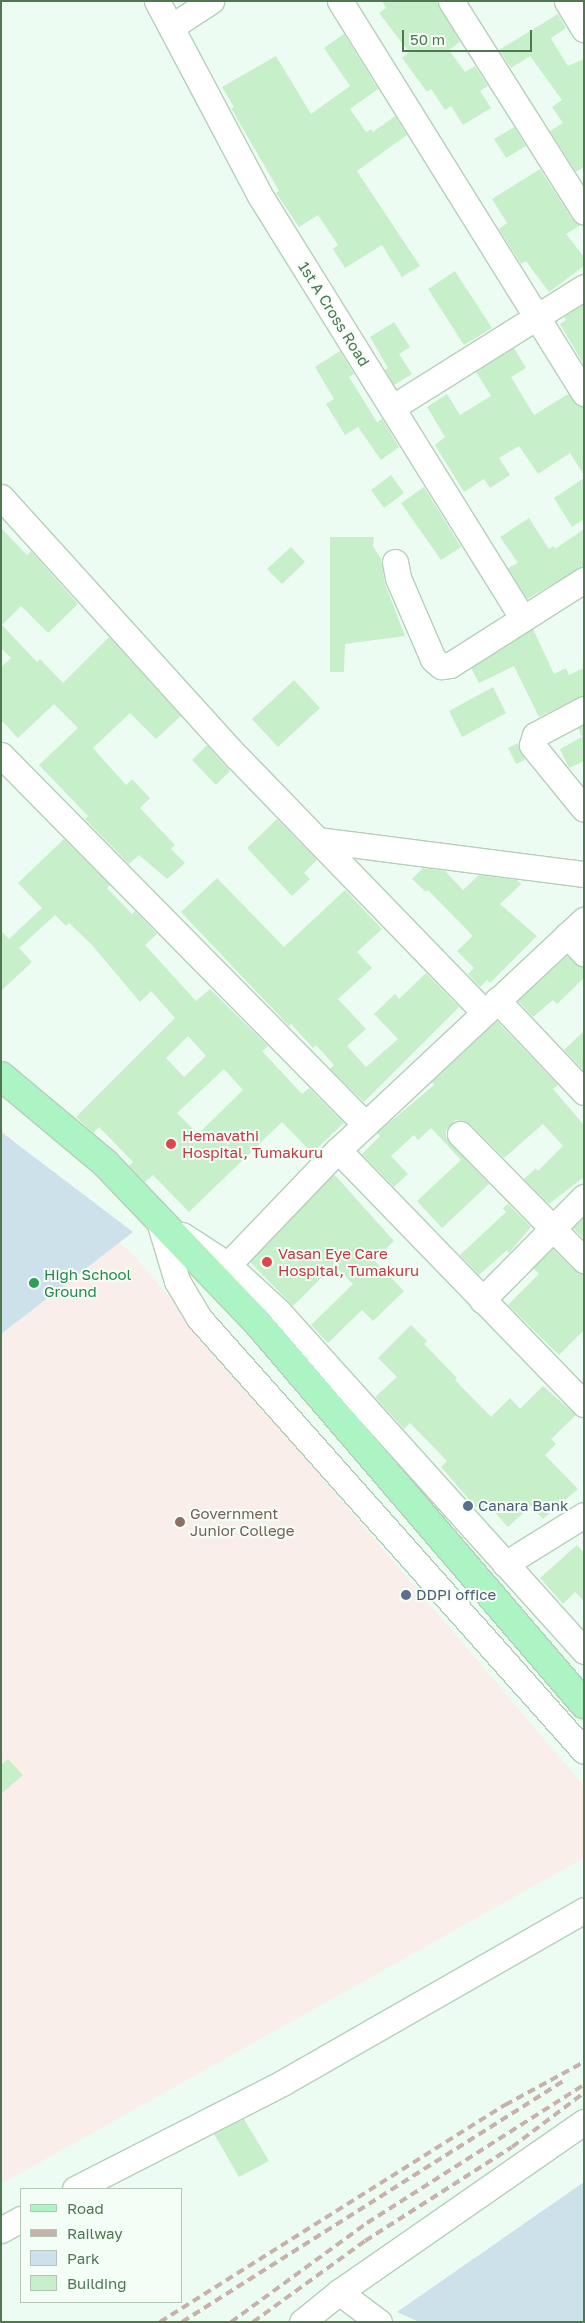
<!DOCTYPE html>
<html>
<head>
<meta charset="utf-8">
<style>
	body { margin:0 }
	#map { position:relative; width:585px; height:2323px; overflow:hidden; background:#edfcf2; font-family:"Golos Text",sans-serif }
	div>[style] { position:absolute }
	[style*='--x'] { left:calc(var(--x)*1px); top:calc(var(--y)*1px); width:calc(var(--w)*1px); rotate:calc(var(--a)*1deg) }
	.education>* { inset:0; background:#f9eee9 }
	.green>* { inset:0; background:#cce1e9 }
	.building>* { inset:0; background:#c7efca }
	.roads { filter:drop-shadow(1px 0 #b5d0b9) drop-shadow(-1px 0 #b5d0b9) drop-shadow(0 1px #b5d0b9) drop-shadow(0 -1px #b5d0b9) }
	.minor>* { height:25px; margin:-12.5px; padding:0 12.5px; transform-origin:12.5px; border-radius:12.5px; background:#fff }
	.major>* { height:28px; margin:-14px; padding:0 14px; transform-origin:14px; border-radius:14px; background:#acf4c3 }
	.rail>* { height:4px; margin-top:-2px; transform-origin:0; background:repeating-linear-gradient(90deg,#c6b1ab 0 8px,transparent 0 13px) }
	.dots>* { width:14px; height:14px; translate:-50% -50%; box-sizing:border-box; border:2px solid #f4fef7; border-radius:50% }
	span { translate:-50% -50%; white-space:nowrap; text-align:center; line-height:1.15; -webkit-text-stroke:4px #f4fef7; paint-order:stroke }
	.street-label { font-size:15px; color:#507652 }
	.health-label { font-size:15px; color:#be3a42 }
	.left { translate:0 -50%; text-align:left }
	.leisure-label { font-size:15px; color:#27864d }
	.service-label { font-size:15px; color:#4e5e75 }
	.education-label { font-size:15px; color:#785e54 }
	.frame { position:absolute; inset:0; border:2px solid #507652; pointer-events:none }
	.legend { position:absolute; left:20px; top:2188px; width:162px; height:115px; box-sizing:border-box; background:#f4fef7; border:1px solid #b2c8b5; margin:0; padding:6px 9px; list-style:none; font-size:15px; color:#507652 }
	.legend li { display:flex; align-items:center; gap:10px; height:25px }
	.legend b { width:25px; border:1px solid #b2c8b5 }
	.scale { position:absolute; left:402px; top:30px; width:130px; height:22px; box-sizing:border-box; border:2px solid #507652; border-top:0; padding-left:6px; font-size:15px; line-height:18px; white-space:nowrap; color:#507652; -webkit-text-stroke:4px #f4fef7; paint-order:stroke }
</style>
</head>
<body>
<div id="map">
	<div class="education">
		<i style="clip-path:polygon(1px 1129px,136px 1258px,584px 1786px,584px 1858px,1px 2184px)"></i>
	</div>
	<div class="green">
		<i style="clip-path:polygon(1px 1132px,133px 1232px,1px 1334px)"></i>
		<i style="clip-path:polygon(584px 2182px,584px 2322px,419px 2322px,397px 2312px)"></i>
	</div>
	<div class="building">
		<i style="clip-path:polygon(382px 1px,437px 1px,460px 42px,449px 50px,465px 72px,475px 66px,488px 86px,480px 91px,491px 108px,463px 125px,451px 106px,445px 110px,431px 89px,427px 92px,402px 58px,409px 52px,379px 13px,386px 8px)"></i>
		<i style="clip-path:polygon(558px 14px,566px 28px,551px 38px,553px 42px,568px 66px,584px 59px,584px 167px,576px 172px,550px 131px,563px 123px,552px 107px,562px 100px,530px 56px,511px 68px,499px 50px)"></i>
		<i style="clip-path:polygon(344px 34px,378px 89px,350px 109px,366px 132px,371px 129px,373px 132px,395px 116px,407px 135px,357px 171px,420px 266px,402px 277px,382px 245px,345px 268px,333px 249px,338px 245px,318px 215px,299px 227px,276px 193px,279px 191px,231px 108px,234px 107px,222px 87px,276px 56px,311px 114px,350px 86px,324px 48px)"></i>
		<i style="clip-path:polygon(514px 127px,526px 146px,506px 158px,494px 139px)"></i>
		<i style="clip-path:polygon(540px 169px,572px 219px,581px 225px,566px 234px,584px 257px,584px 266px,549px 292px,526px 261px,521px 264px,499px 229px,507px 223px,492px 199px)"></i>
		<i style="clip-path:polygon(455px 271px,492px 328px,464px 345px,428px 289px)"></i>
		<i style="clip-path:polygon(584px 304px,584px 365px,560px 324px,566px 320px,564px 317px)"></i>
		<i style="clip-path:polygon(394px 322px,410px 347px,399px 354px,412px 374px,394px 385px,385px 370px,388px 368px,370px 337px)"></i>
		<i style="clip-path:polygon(514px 348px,526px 368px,511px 377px,534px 415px,568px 394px,577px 405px,584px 407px,584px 475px,570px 453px,538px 474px,519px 446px,499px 458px,510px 475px,490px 488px,484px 479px,464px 492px,435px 445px,445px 437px,427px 407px,447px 394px,460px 415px,491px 396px,476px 372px)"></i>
		<i style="clip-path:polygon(340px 351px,354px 374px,349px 377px,377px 422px,382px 419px,399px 447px,381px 460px,358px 427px,345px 435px,326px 404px,334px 399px,315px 367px)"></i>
		<i style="clip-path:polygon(391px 475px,404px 493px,384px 508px,371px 490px)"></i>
		<i style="clip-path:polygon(584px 478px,584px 519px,572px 527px,554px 498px)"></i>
		<i style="clip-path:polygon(424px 487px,461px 547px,441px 560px,401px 503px)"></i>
		<i style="clip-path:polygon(529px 518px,549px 549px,554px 546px,555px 549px,584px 529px,584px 566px,527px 599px,508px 568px,518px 563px,500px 537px)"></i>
		<i style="clip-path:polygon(1px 528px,27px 555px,31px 551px,78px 604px,48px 633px,21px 606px,2px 625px,37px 662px,40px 659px,63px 683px,109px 637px,181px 716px,156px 739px,130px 713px,93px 748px,126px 785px,132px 779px,150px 798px,140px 808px,175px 845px,171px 849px,185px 863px,167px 879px,139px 855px,129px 864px,85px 819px,88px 816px,39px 765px,78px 728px,54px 704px,18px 738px,1px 720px,1px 667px,11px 658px,1px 648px)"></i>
		<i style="clip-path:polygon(330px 537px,374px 537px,373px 546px,381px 559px,385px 584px,405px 636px,345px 644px,344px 672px,330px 672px)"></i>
		<i style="clip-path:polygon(291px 547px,305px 562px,282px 584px,267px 569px)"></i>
		<i style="clip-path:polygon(533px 629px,554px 674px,566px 668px,569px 675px,584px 668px,584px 695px,539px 717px,514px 666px,479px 683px,471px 668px)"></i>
		<i style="clip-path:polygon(294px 680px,320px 708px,278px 747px,252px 719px)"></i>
		<i style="clip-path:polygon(493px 687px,506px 713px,462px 737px,449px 711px)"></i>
		<i style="clip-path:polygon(584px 725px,584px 761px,569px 768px,560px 749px,582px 737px,578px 728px)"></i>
		<i style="clip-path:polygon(518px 743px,525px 760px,516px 764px,508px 748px)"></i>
		<i style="clip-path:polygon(207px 745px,230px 771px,216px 785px,192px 760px)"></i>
		<i style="clip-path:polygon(277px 819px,317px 860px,304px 873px,310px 879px,292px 896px,247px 848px)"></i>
		<i style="clip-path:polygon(evenodd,64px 839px,110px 885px,107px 888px,132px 914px,135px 911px,157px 934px,145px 945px,196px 1001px,210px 989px,268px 1046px,262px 1051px,302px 1094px,309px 1088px,344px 1123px,312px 1153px,282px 1122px,189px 1212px,153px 1175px,145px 1182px,129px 1166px,133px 1162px,99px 1127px,93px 1133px,76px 1117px,175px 1018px,151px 991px,140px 1002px,91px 944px,69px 923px,66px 926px,55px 915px,19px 948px,32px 962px,1px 991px,1px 931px,9px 939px,42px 908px,18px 883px,64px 839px,188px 1036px,206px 1056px,184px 1077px,166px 1058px,188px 1036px,64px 839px,224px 1069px,243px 1090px,198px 1134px,177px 1113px,224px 1069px)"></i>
		<i style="clip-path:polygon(423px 868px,445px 871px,463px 890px,479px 875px,517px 880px,521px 884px,500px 904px,537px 936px,490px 983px,487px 980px,480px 987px,468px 974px,474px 968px,457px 951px,473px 936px,428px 890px,426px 892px,412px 879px)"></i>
		<i style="clip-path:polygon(217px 878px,284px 947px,345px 890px,382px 929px,357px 952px,372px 968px,338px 999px,366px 1029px,347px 1046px,366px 1067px,398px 1039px,374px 1014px,395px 994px,399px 999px,426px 973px,459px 1007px,364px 1102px,330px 1069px,334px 1065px,316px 1045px,313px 1048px,291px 1024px,289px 1026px,181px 912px)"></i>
		<i style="clip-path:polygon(567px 956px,584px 967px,584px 978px,557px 1004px,553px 1000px,533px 1017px,518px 1001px)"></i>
		<i style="clip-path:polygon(497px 1021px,558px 1085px,553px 1089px,584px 1125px,584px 1177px,549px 1204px,524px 1179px,536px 1168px,538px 1171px,563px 1146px,543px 1124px,504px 1158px,470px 1124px,456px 1120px,446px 1130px,446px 1138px,489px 1184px,442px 1228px,417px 1201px,461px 1160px,431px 1128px,418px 1140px,414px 1135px,391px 1156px,408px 1174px,394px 1187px,362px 1154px,380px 1136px,377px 1133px,434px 1085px,432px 1082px)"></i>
		<i style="clip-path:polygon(584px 1031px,584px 1071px,564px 1050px)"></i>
		<i style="clip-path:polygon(334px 1174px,394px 1241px,374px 1260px,404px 1291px,373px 1321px,362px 1310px,328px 1343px,311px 1325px,353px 1284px,334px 1265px,293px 1306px,250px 1262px)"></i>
		<i style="clip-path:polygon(508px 1204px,531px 1227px,509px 1253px,507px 1250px,479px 1275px,460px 1255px,506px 1212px,503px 1208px)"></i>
		<i style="clip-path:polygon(584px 1218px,584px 1239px,573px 1228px)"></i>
		<i style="clip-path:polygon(553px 1249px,574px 1270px,584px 1274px,584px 1330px,559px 1355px,508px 1305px,539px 1274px,533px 1268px)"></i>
		<i style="clip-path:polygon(411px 1325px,427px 1341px,424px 1344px,457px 1378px,455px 1380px,491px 1417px,510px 1398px,520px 1409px,543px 1386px,576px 1415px,551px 1439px,556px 1444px,545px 1455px,578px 1489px,543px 1519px,531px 1506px,508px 1527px,488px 1505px,480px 1512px,441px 1467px,447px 1461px,410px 1423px,404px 1429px,375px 1397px,397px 1377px,378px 1358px)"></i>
		<i style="clip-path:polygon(577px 1545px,584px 1553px,584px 1601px,575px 1592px,563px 1604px,540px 1578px)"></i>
		<i style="clip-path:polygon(8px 1759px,23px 1775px,1px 1794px,1px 1765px)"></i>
		<i style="clip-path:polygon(244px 2119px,269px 2161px,239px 2177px,214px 2134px)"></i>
	</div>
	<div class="roads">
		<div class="minor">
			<i style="--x:157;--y:1;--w:218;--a:62.1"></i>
			<i style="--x:259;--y:194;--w:500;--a:58.15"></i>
			<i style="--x:340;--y:1;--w:462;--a:58.1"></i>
			<i style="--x:451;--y:1;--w:249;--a:57.7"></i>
			<i style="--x:567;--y:1;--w:33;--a:59"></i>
			<i style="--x:171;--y:27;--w:48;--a:-33"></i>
			<i style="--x:393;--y:407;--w:226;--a:-32.1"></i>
			<i style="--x:1;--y:497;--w:351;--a:47.8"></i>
			<i style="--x:237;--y:757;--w:355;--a:45.9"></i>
			<i style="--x:395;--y:562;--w:16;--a:79"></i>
			<i style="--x:398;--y:578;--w:88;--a:66.6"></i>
			<i style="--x:433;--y:659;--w:11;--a:41"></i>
			<i style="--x:441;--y:666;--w:9;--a:-6"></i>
			<i style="--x:450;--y:665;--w:159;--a:-32.4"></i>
			<i style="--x:584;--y:709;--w:55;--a:152"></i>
			<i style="--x:535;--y:735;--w:10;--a:107"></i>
			<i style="--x:532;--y:745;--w:82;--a:50.9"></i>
			<i style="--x:1;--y:755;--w:518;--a:45.39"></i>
			<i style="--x:318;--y:840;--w:268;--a:7.3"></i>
			<i style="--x:567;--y:935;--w:25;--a:47"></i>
			<i style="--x:497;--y:1000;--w:127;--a:46.6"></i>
			<i style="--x:460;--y:1134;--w:177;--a:45.5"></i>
			<i style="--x:338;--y:1150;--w:354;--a:45.9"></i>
			<i style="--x:158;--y:1218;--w:66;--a:73.2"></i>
			<i style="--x:177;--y:1281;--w:43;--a:59.3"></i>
			<i style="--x:199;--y:1318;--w:579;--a:48.36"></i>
			<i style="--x:182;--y:1235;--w:55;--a:33.1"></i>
			<i style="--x:228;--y:1265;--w:69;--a:42.7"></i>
			<i style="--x:279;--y:1312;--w:456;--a:48"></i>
			<i style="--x:217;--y:1276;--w:175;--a:-46.2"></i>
			<i style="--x:338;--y:1150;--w:337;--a:-43.1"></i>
			<i style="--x:482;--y:1300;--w:145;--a:-45.3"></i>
			<i style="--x:505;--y:1564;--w:93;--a:-31.8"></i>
			<i style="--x:75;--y:2189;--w:235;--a:-27.1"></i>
			<i style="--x:284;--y:2082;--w:346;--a:-29.8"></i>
			<i style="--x:1;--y:2230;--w:23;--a:-29"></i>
			<i style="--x:339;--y:2292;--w:50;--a:36.9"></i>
			<i style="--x:302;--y:2322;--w:48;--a:-39"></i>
			<i style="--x:339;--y:2292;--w:298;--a:-34.8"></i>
		</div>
		<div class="major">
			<i style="--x:1;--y:1076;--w:136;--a:39.9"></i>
			<i style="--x:105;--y:1163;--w:220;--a:46.3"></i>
			<i style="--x:257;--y:1322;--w:503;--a:49.44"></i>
		</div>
	</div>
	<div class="rail">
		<i style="--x:160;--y:2322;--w:408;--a:-32.2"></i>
		<i style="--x:505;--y:2105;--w:90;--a:-28.6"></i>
		<i style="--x:182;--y:2322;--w:453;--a:-32.3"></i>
		<i style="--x:231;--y:2322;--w:168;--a:-36.1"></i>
		<i style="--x:367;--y:2223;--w:257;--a:-32.5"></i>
		<i style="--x:253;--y:2322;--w:138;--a:-35.9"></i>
		<i style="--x:365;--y:2241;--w:174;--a:-32.6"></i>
		<i style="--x:512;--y:2147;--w:90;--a:-36.9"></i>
	</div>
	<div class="dots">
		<i style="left:171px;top:1144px;background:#e0444e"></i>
		<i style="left:267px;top:1262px;background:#e0444e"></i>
		<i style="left:34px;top:1283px;background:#2e9e5b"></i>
		<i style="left:468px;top:1506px;background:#5c6f8a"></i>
		<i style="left:180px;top:1522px;background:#8d6e63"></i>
		<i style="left:406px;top:1595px;background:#5c6f8a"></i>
	</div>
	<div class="street-label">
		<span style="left:334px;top:314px;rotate:58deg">1st A Cross Road</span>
	</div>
	<div class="health-label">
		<span class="left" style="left:182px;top:1144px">Hemavathi<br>Hospital, Tumakuru</span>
		<span class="left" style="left:278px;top:1262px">Vasan Eye Care<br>Hospital, Tumakuru</span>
	</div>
	<div class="leisure-label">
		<span class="left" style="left:44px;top:1283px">High School<br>Ground</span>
	</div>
	<div class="service-label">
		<span class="left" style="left:478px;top:1506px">Canara Bank</span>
		<span class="left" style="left:416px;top:1595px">DDPI office</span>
	</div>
	<div class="education-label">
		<span class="left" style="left:190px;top:1522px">Government<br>Junior College</span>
	</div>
	<div class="frame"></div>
	<ul class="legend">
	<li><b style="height:6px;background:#acf4c3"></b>Road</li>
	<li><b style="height:6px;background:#c6b1ab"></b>Railway</li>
	<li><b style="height:14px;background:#cce1e9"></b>Park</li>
	<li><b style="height:14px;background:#c7efca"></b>Building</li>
	</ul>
	<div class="scale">50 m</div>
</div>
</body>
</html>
